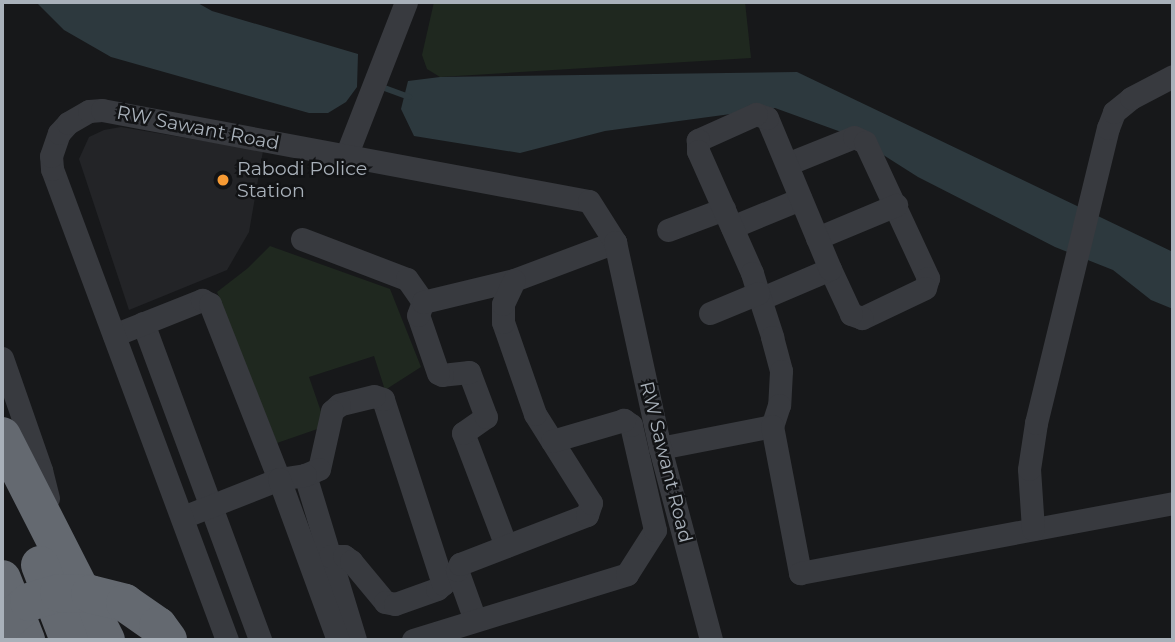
<!DOCTYPE html>
<html>
<head>
<meta charset="utf-8">
<style>
	body { margin:0 }
	#map { position:relative; width:1175px; height:642px; overflow:hidden; background:#17181a; font-family:Montserrat,sans-serif }
	div>[style] { position:absolute }
	[style*='--x'] { left:calc(var(--x)*1px); top:calc(var(--y)*1px); width:calc(var(--w)*1px); rotate:calc(var(--a)*1deg) }
	.built>* { inset:0; background:#232427 }
	.green>* { inset:0; background:#1f281f }
	.water>* { inset:0; background:#2d393e }
	.stream>* { height:6px; margin:-3px; padding:0 3px; transform-origin:3px; border-radius:3px; background:#2d393e }
	.street>* { height:23px; margin:-11.5px; padding:0 11.5px; transform-origin:11.5px; border-radius:11.5px; background:#383a3f }
	.highway>* { height:38px; margin:-19px; padding:0 19px; transform-origin:19px; border-radius:19px; background:#646970 }
	.highway-bridge>* { height:38px; margin:-19px; padding:0 19px; transform-origin:19px; border-radius:19px; background:#646970 }
	.dots>* { width:19px; height:19px; translate:-50% -50%; box-sizing:border-box; border:4px solid #121315; border-radius:50% }
	span { translate:-50% -50%; white-space:nowrap; text-align:center; line-height:1.15; -webkit-text-stroke:5px #121315; paint-order:stroke }
	.street-label { font-size:19px; color:#a9b1ba }
	.poi-label { font-size:19px; color:#a9b1ba }
	.left { translate:0 -50%; text-align:left }
	.frame { position:absolute; inset:0; border:4px solid #a9b1ba; pointer-events:none }
</style>
</head>
<body>
<div id="map">
	<div class="built">
		<i style="clip-path:polygon(121px 127px,263px 151px,249px 232px,227px 270px,129px 310px,79px 159px,89px 137px,104px 130px)"></i>
	</div>
	<div class="green">
		<i style="clip-path:polygon(434px 2px,745px 2px,751px 58px,440px 77px,427px 69px,422px 55px)"></i>
		<i style="clip-path:polygon(270px 246px,390px 289px,421px 367px,385px 390px,374px 356px,309px 377px,326px 426px,277px 443px,217px 292px,248px 268px)"></i>
	</div>
	<div class="water">
		<i style="clip-path:polygon(36px 2px,196px 2px,212px 11px,358px 54px,357px 87px,346px 102px,328px 113px,309px 113px,111px 57px,64px 30px)"></i>
		<i style="clip-path:polygon(797px 72px,1173px 252px,1173px 309px,1151px 300px,1113px 270px,1055px 247px,918px 177px,855px 137px,775px 108px,605px 131px,520px 153px,414px 136px,401px 109px,408px 81px,440px 77px)"></i>
	</div>
	<div class="stream">
		<i style="--x:379;--y:86;--w:32;--a:20"></i>
	</div>
	<div class="street">
		<i style="--x:346;--y:156;--w:165;--a:-68.7"></i>
		<i style="--x:787;--y:164;--w:72;--a:-21.9"></i>
		<i style="--x:854;--y:137;--w:12;--a:24"></i>
		<i style="--x:865;--y:142;--w:150;--a:65.1"></i>
		<i style="--x:928;--y:278;--w:10;--a:107"></i>
		<i style="--x:925;--y:288;--w:70;--a:154.5"></i>
		<i style="--x:862;--y:318;--w:12;--a:-160"></i>
		<i style="--x:851;--y:314;--w:50;--a:-115"></i>
		<i style="--x:732;--y:227;--w:74;--a:-22.4"></i>
		<i style="--x:668;--y:230;--w:60;--a:-20.6"></i>
		<i style="--x:817;--y:238;--w:86;--a:-22.7"></i>
		<i style="--x:302;--y:239;--w:112;--a:20.9"></i>
		<i style="--x:407;--y:279;--w:28;--a:55"></i>
		<i style="--x:760;--y:299;--w:76;--a:-23.2"></i>
		<i style="--x:830;--y:269;--w:164;--a:-112.6"></i>
		<i style="--x:767;--y:118;--w:12;--a:-160"></i>
		<i style="--x:756;--y:114;--w:64;--a:155.9"></i>
		<i style="--x:698;--y:140;--w:11;--a:90"></i>
		<i style="--x:698;--y:151;--w:133;--a:66.1"></i>
		<i style="--x:752;--y:273;--w:27;--a:73"></i>
		<i style="--x:760;--y:299;--w:40;--a:72"></i>
		<i style="--x:772;--y:337;--w:35;--a:75"></i>
		<i style="--x:781;--y:371;--w:34;--a:93"></i>
		<i style="--x:779;--y:405;--w:22;--a:108"></i>
		<i style="--x:710;--y:313;--w:52;--a:-22.6"></i>
		<i style="--x:143;--y:323;--w:338;--a:69.7"></i>
		<i style="--x:114;--y:335;--w:95;--a:-21.7"></i>
		<i style="--x:202;--y:300;--w:9;--a:27"></i>
		<i style="--x:210;--y:304;--w:188;--a:68.5"></i>
		<i style="--x:279;--y:479;--w:103;--a:158.4"></i>
		<i style="--x:2;--y:358;--w:119;--a:70.8"></i>
		<i style="--x:41;--y:470;--w:29;--a:76"></i>
		<i style="--x:660;--y:448;--w:114;--a:-11.1"></i>
		<i style="--x:772;--y:426;--w:150;--a:79.2"></i>
		<i style="--x:800;--y:573;--w:380;--a:-10.6"></i>
		<i style="--x:305;--y:475;--w:172;--a:73.1"></i>
		<i style="--x:1033;--y:529;--w:60;--a:-93.8"></i>
		<i style="--x:1029;--y:469;--w:47;--a:-81.3"></i>
		<i style="--x:1036;--y:423;--w:304;--a:-76.3"></i>
		<i style="--x:1108;--y:128;--w:17;--a:-69"></i>
		<i style="--x:1114;--y:112;--w:22;--a:-39"></i>
		<i style="--x:1131;--y:98;--w:47;--a:-27.6"></i>
		<i style="--x:506;--y:546;--w:121;--a:-110.8"></i>
		<i style="--x:463;--y:433;--w:28;--a:-35"></i>
		<i style="--x:486;--y:417;--w:48;--a:-110.7"></i>
		<i style="--x:469;--y:372;--w:27;--a:174"></i>
		<i style="--x:442;--y:375;--w:4;--a:-153"></i>
		<i style="--x:438;--y:373;--w:61;--a:-109"></i>
		<i style="--x:418;--y:315;--w:14;--a:-69"></i>
		<i style="--x:423;--y:302;--w:94;--a:-13.6"></i>
		<i style="--x:514;--y:280;--w:108;--a:-20.6"></i>
		<i style="--x:330;--y:556;--w:14;--a:0"></i>
		<i style="--x:344;--y:556;--w:9;--a:36"></i>
		<i style="--x:351;--y:561;--w:53;--a:50.3"></i>
		<i style="--x:385;--y:602;--w:10;--a:11"></i>
		<i style="--x:395;--y:604;--w:45;--a:-19.7"></i>
		<i style="--x:437;--y:589;--w:8;--a:-40"></i>
		<i style="--x:443;--y:584;--w:194;--a:-108"></i>
		<i style="--x:383;--y:399;--w:9;--a:-162"></i>
		<i style="--x:374;--y:396;--w:36;--a:166"></i>
		<i style="--x:339;--y:405;--w:9;--a:139"></i>
		<i style="--x:332;--y:411;--w:59;--a:102.6"></i>
		<i style="--x:319;--y:469;--w:15;--a:157"></i>
		<i style="--x:305;--y:475;--w:26;--a:171"></i>
		<i style="--x:279;--y:479;--w:171;--a:69.9"></i>
		<i style="--x:475;--y:620;--w:53;--a:-109.8"></i>
		<i style="--x:457;--y:570;--w:7;--a:-63"></i>
		<i style="--x:460;--y:564;--w:136;--a:-21.1"></i>
		<i style="--x:587;--y:515;--w:13;--a:-72"></i>
		<i style="--x:591;--y:503;--w:105;--a:-122.2"></i>
		<i style="--x:535;--y:414;--w:97;--a:-109.2"></i>
		<i style="--x:503;--y:322;--w:18;--a:-90"></i>
		<i style="--x:503;--y:304;--w:26;--a:-65"></i>
		<i style="--x:227;--y:640;--w:502;--a:-110.38"></i>
		<i style="--x:52;--y:169;--w:13;--a:-94"></i>
		<i style="--x:51;--y:156;--w:24;--a:-71"></i>
		<i style="--x:59;--y:133;--w:13;--a:-48"></i>
		<i style="--x:68;--y:123;--w:24;--a:-30"></i>
		<i style="--x:89;--y:111;--w:13;--a:-4"></i>
		<i style="--x:102;--y:110;--w:495;--a:10.6"></i>
		<i style="--x:589;--y:201;--w:49;--a:57.6"></i>
		<i style="--x:615;--y:242;--w:211;--a:77.7"></i>
		<i style="--x:660;--y:448;--w:199;--a:75.1"></i>
		<i style="--x:413;--y:640;--w:224;--a:-17.1"></i>
		<i style="--x:627;--y:574;--w:52;--a:-57.5"></i>
		<i style="--x:655;--y:530;--w:108;--a:-102.9"></i>
		<i style="--x:631;--y:425;--w:9;--a:-144"></i>
		<i style="--x:624;--y:420;--w:75;--a:163.7"></i>
	</div>
	<div class="highway">
		<i style="--x:2;--y:436;--w:229;--a:63"></i>
		<i style="--x:40;--y:565;--w:80;--a:68.9"></i>
		<i style="--x:2;--y:579;--w:66;--a:68.5"></i>
	</div>
	<div class="highway-bridge">
		<i style="--x:2;--y:625;--w:35;--a:-40"></i>
		<i style="--x:29;--y:602;--w:31;--a:-17"></i>
		<i style="--x:59;--y:593;--w:31;--a:2"></i>
		<i style="--x:90;--y:594;--w:36;--a:14"></i>
		<i style="--x:125;--y:603;--w:40;--a:34.9"></i>
		<i style="--x:158;--y:626;--w:17;--a:54"></i>
	</div>
	<div class="dots">
		<i style="left:223px;top:180px;background:#f69a33"></i>
	</div>
	<div class="street-label">
		<span style="left:198px;top:128px;rotate:11deg">RW Sawant Road</span>
		<span style="left:666px;top:462px;rotate:76deg">RW Sawant Road</span>
	</div>
	<div class="poi-label">
		<span class="left" style="left:237px;top:180px">Rabodi Police<br>Station</span>
	</div>
	<div class="frame"></div>
</div>
</body>
</html>
